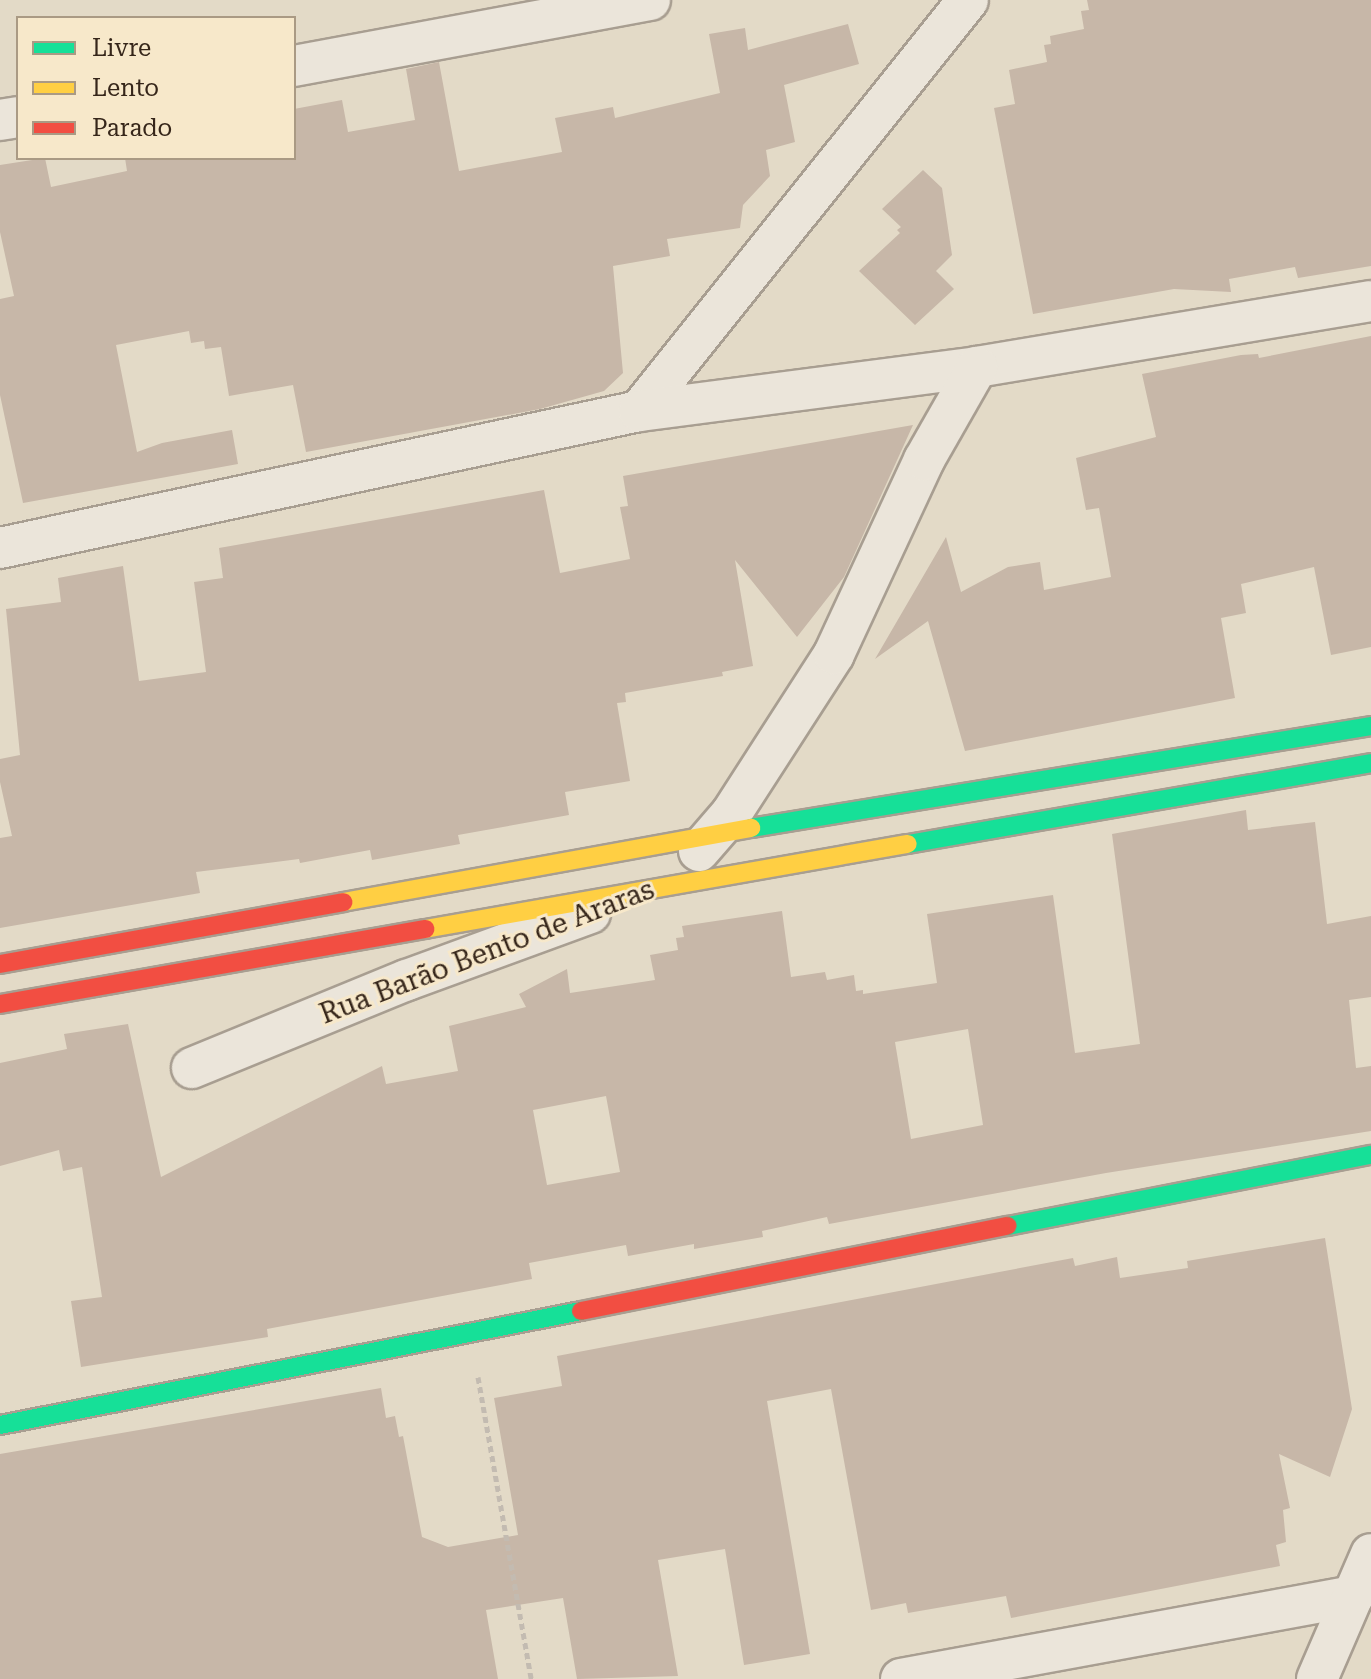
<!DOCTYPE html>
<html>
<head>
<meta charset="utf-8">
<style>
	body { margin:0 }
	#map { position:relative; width:1371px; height:1679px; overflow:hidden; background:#e3dac7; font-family:"Roboto Serif",serif }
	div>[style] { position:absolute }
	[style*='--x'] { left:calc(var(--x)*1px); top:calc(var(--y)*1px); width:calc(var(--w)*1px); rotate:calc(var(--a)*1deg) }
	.building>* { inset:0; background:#c7b7a8 }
	.path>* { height:5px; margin-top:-2.5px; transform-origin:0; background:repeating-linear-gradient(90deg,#c3bbb1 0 6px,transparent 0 10px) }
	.roads { filter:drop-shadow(2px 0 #a89e91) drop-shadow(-2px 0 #a89e91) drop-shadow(0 2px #a89e91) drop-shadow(0 -2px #a89e91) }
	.street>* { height:40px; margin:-20px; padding:0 20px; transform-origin:20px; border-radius:20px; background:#ebe5da }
	.fast>* { height:18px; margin:-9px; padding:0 9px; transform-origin:9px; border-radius:9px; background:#16e098 }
	.slow>* { height:18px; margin:-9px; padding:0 9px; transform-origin:9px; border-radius:9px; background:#ffcf43 }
	.jam>* { height:18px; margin:-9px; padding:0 9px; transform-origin:9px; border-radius:9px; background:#f24e42 }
	span { translate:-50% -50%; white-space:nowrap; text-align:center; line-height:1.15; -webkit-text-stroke:6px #f7e8ca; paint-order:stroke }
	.street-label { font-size:28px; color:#36261a }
	.legend { position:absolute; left:16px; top:16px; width:280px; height:144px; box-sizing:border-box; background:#f7e8ca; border:2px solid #aa9a84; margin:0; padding:10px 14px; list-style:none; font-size:24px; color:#36261a }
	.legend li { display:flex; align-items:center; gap:16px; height:40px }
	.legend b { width:40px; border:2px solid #aa9a84 }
</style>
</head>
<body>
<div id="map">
	<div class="building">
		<i style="clip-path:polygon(1087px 0,1371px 0,1371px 266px,1298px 278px,1295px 267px,1229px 279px,1231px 292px,1174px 289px,1033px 314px,994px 108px,1015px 104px,1009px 70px,1047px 62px,1044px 45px,1051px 44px,1050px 36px,1084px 29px,1081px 11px,1089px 10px)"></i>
		<i style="clip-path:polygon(848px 24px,859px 64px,784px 85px,795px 142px,766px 150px,770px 176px,743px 205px,740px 228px,667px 239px,670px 256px,613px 266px,623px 373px,604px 391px,540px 409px,306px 452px,293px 385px,229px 396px,221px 347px,205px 349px,204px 341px,191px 343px,189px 331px,116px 345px,137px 452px,162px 443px,232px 430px,238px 464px,23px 503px,0 395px,0 299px,14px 296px,0 232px,0 165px,45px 158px,51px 187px,127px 171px,125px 158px,294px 158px,294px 109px,342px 100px,348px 132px,415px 120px,406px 69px,439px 62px,459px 171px,562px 152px,555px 118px,613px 107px,615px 118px,720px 93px,709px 34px,745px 28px,748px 50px)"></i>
		<i style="clip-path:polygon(923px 170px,942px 188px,952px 255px,936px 271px,954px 289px,915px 325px,859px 271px,900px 233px,897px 230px,901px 227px,882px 209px)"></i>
		<i style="clip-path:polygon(1371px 336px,1371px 647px,1331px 655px,1314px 567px,1241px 584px,1246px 613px,1221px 618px,1235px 698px,965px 751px,928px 621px,875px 659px,946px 537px,961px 592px,1008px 567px,1040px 562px,1044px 590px,1111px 577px,1099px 508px,1086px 510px,1076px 458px,1156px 437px,1142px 374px,1241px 355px,1258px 354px,1259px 358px)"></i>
		<i style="clip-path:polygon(913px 425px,844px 577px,797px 637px,735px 560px,753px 666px,722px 672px,723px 676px,625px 693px,626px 702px,617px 703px,630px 781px,565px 792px,569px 815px,458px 835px,460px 844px,372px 860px,370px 850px,300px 863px,299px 859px,196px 872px,200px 893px,0 928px,0 838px,12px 836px,0 782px,0 759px,20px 755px,6px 609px,61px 602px,58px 578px,123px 566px,139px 681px,206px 672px,194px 582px,223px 578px,219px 548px,544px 490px,560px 573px,630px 559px,620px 507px,628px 506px,623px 476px)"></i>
		<i style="clip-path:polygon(evenodd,1246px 810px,1248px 830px,1315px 822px,1327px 924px,1371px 916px,1371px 997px,1349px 1000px,1356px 1068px,1371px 1066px,1371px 1131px,1106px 1173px,829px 1224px,827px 1217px,762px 1231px,763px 1237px,694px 1249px,694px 1244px,628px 1256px,626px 1245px,529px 1263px,532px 1279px,267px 1329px,268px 1337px,81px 1367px,71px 1301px,102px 1297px,82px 1167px,63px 1171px,59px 1150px,0 1166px,0 1063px,67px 1049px,64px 1034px,128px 1024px,161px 1177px,382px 1066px,386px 1084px,458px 1071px,449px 1026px,526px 1007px,519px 994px,567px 969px,570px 993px,655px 980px,650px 955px,678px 950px,676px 938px,684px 937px,682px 926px,782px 911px,791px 977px,825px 972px,827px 980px,854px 975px,856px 991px,863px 990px,863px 994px,937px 983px,927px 914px,1053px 895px,1075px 1053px,1140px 1044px,1112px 834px,1246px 810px,968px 1029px,983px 1125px,911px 1139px,895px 1042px,968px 1029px,1246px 810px,606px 1096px,620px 1172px,547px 1185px,533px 1110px,606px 1096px)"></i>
		<i style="clip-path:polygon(1325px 1238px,1352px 1409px,1330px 1477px,1279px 1454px,1290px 1508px,1283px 1510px,1286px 1542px,1276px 1545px,1280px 1566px,1011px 1618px,1006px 1596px,908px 1613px,906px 1603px,871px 1610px,831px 1389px,767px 1401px,810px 1654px,744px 1665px,725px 1549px,658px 1560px,678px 1676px,577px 1679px,563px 1598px,486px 1610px,498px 1679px,0 1679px,0 1454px,381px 1388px,386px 1418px,395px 1416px,399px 1437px,403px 1436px,422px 1537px,448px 1547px,518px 1535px,494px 1398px,562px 1386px,557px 1356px,1073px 1258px,1075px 1266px,1117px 1257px,1120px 1278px,1188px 1268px,1187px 1261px)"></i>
	</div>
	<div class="path">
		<i style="--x:478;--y:1377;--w:307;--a:80"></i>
	</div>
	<div class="roads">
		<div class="street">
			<i style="--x:294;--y:66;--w:362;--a:-10.5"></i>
			<i style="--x:0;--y:120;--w:18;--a:-9"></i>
			<i style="--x:639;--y:411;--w:526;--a:-51.32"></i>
			<i style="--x:0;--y:548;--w:654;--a:-12.1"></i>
			<i style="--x:639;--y:411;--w:341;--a:-7.4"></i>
			<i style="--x:977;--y:367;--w:399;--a:-9.5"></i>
			<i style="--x:699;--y:851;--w:49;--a:-49.1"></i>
			<i style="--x:731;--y:814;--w:190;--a:-57.2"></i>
			<i style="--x:834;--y:654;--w:214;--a:-65.1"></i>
			<i style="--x:924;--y:460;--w:107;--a:-60.3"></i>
			<i style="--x:192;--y:1068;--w:232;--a:-22.3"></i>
			<i style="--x:407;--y:980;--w:195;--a:-20.1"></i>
			<i style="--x:901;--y:1679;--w:460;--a:-10.4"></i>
			<i style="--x:1317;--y:1679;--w:136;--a:-66.6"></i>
		</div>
		<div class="fast">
			<i style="--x:751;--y:828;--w:628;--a:-9.34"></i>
			<i style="--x:908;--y:844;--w:470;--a:-9.9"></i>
			<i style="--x:1008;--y:1226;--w:370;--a:-11.1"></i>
			<i style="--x:0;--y:1425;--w:592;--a:-11.1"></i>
		</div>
		<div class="slow">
			<i style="--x:343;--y:902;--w:415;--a:-10.3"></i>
			<i style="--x:425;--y:929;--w:490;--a:-10"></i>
		</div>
		<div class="jam">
			<i style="--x:0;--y:964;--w:349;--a:-10.2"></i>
			<i style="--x:0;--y:1004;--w:432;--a:-10"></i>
			<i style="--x:581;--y:1311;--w:435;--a:-11.3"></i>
		</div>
	</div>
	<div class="street-label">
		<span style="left:487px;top:952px;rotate:-21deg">Rua Barão Bento de Araras</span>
	</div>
	<ul class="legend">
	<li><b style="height:10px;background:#16e098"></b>Livre</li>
	<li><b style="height:10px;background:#ffcf43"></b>Lento</li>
	<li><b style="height:10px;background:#f24e42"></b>Parado</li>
	</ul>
</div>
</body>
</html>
